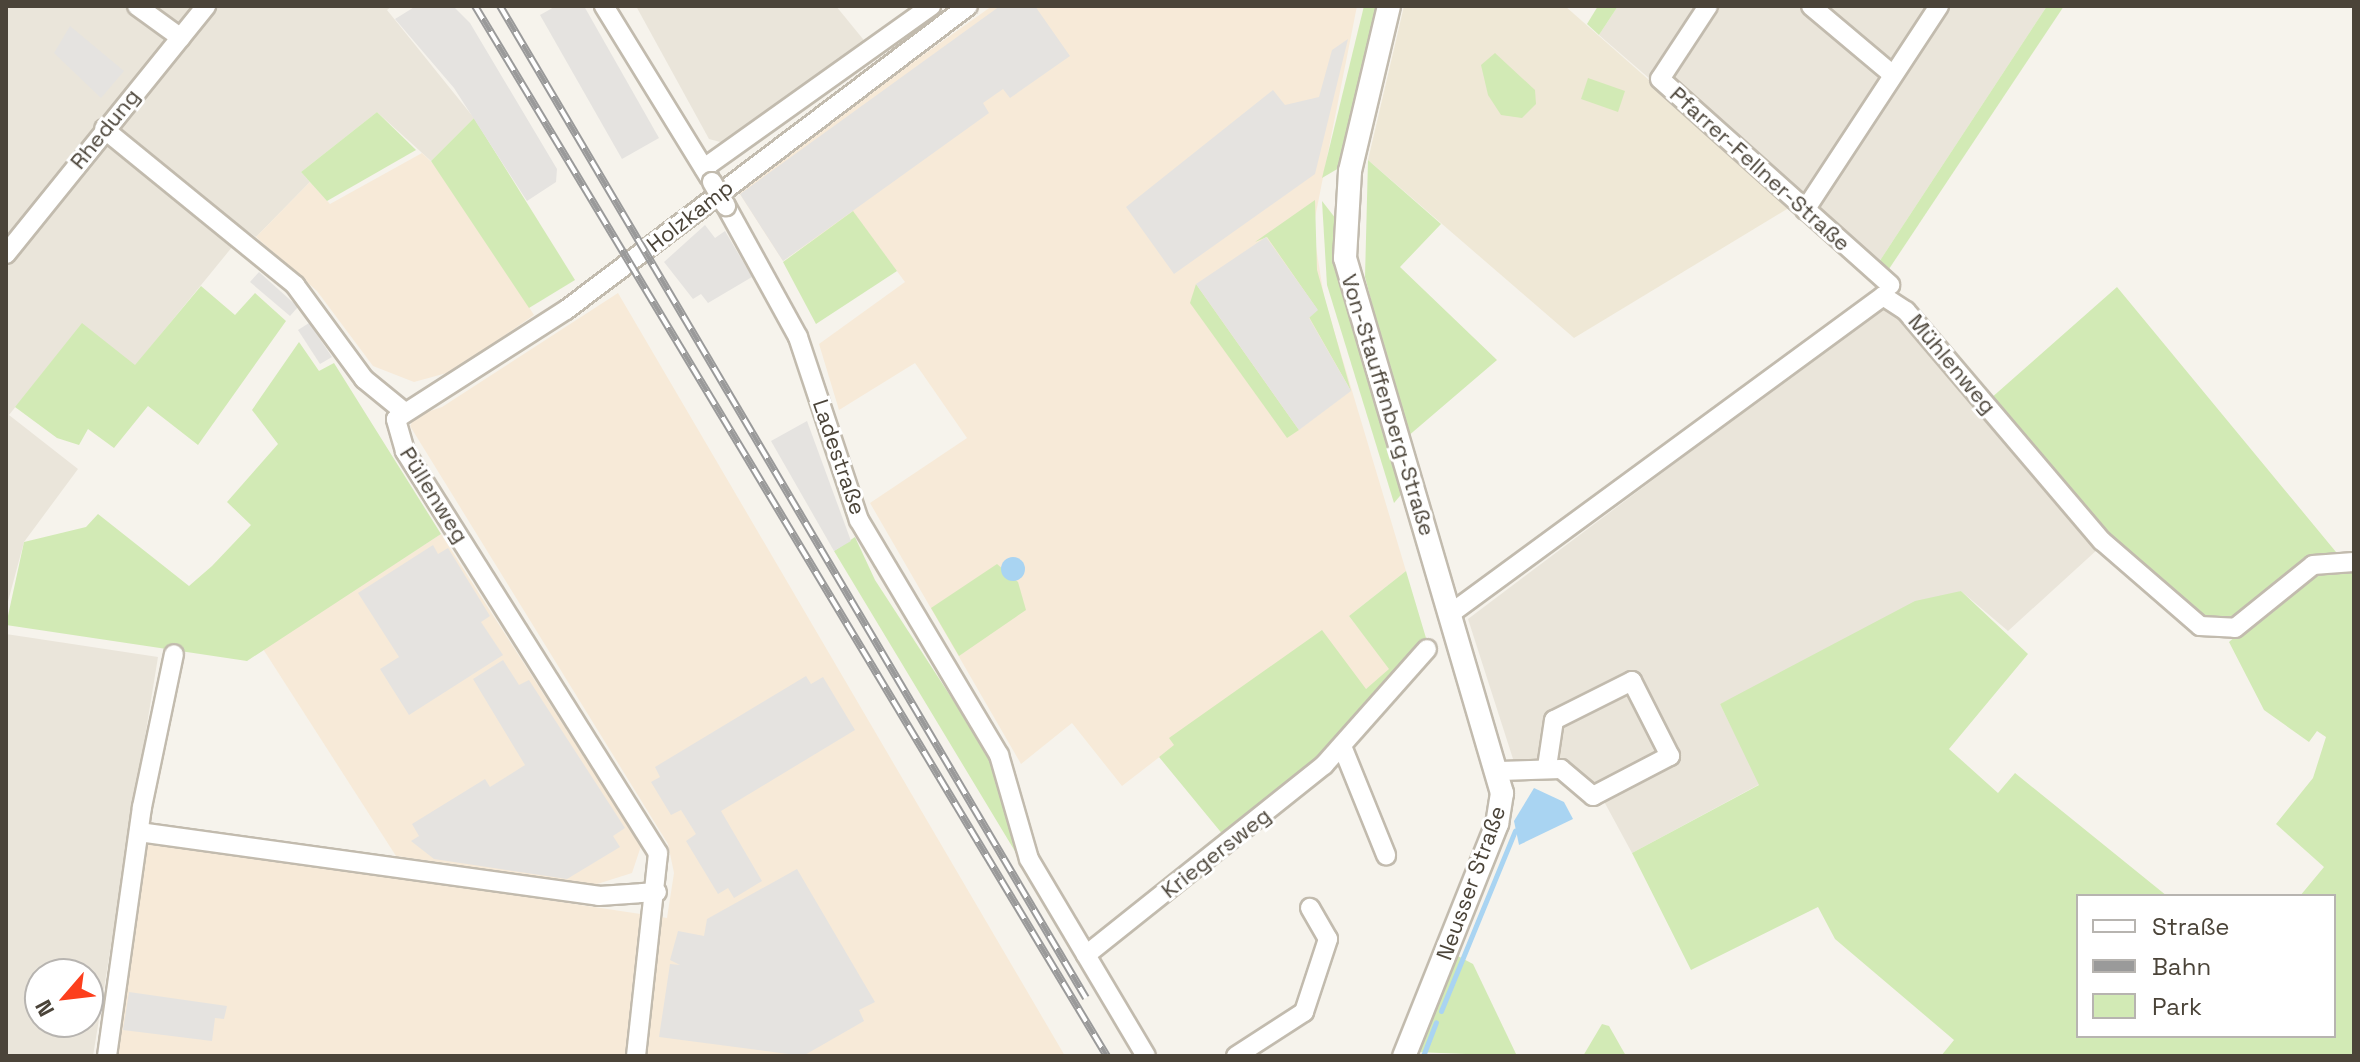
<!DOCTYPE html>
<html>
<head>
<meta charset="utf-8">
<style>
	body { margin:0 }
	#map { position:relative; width:2360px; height:1062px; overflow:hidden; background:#f6f3ec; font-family:"Space Grotesk",sans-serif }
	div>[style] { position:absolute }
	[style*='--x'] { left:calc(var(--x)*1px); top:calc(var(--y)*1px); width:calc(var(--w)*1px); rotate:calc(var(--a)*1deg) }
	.residential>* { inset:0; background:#eae5da }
	.commercial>* { inset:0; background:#f7ead8 }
	.education>* { inset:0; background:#efe8d6 }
	.green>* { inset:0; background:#d2eab5 }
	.parking>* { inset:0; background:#e5e3e0 }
	.water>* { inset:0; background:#a9d4f2 }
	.round { border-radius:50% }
	.stream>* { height:5px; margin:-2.5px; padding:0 2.5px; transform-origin:2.5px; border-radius:2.5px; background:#a9d4f2 }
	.roads { filter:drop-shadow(2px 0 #c2bbae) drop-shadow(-2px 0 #c2bbae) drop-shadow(0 2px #c2bbae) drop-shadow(0 -2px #c2bbae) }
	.minor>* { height:18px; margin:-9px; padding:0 9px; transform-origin:9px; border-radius:9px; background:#fff }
	.tertiary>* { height:22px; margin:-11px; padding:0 11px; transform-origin:11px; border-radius:11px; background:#fff }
	.rail>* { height:8px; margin-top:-4px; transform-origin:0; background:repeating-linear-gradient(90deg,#fff 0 15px,#9a9a9a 0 30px); box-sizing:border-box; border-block:2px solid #9a9a9a }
	.bridges { filter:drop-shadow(2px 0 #c2bbae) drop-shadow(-2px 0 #c2bbae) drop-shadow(0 2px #c2bbae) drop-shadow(0 -2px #c2bbae) }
	.minor-bridge>* { height:18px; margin:-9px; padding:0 9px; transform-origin:9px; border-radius:9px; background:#fff }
	span { translate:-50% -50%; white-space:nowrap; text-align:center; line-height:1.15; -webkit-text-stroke:6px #fff; paint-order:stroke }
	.street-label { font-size:22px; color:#4b4439 }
	.frame { position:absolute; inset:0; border:8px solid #4b4439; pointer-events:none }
	.legend { position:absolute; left:2076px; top:894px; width:260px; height:144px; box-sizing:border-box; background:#fff; border:2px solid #b7b4b0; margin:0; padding:10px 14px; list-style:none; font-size:24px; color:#4b4439 }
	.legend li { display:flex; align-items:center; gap:16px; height:40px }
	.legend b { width:40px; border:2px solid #b7b4b0 }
	.north { position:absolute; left:24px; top:958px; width:80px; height:80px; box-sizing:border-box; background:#fff; border:2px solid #b7b4b0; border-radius:50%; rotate:242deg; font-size:22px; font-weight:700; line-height:32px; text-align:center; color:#4b4439 }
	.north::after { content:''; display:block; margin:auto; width:28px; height:36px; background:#fc3f1d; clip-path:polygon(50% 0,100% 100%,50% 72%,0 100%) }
</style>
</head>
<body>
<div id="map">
	<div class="residential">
		<i style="clip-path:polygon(6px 6px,392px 6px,387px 10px,474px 118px,431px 161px,377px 112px,301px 172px,310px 182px,256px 237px,246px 230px,135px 366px,82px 324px,9px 415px,78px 469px,24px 542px,6px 609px)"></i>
		<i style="clip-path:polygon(636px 6px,836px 6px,867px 44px,724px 143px,709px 139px)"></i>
		<i style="clip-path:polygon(1618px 6px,2047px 6px,1879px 262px,1658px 68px,1650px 79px,1599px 35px)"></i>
		<i style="clip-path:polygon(1888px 303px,2098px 549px,2008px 631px,1961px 591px,1720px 704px,1760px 784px,1632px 853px,1594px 783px,1562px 759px,1514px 762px,1468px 619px)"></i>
		<i style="clip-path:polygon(evenodd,6px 634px,158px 657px,93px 1056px,6px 1056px,6px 634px,88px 974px,88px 1022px,40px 1022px,40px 974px,88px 974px)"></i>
	</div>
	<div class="commercial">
		<i style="clip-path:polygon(992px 6px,1357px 6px,1313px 228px,1324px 297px,1406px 571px,1349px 616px,1390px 669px,1366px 689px,1170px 738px,1175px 745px,1122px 786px,1072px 723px,1021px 764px,870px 503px,967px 438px,915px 363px,839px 410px,819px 344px,905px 282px,853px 212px,783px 261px,736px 188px)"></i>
		<i style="clip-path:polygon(422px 153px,447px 177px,534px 315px,454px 371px,414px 382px,373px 366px,317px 291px,256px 237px,310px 182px,330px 204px)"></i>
		<i style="clip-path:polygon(618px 293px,1065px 1056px,114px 1056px,144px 839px,667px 918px,674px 873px,668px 844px,410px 426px,415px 416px,442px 407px)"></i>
		<i style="clip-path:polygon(441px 534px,641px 846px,632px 873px,594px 885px,396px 856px,263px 649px)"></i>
	</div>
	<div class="education">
		<i style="clip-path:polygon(1404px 6px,1565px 6px,1792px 206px,1574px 338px,1368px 160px)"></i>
	</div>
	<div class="green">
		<i style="clip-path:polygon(1364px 6px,1380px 6px,1358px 102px,1339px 168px,1322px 178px)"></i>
		<i style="clip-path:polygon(1598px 6px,1618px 6px,1599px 35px,1587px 24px)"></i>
		<i style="clip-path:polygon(2047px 6px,2064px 6px,1889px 269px,1879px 262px)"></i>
		<i style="clip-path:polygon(1495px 53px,1535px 90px,1536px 104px,1522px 118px,1501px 115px,1488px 95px,1481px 65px)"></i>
		<i style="clip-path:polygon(1588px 78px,1625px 91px,1618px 112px,1581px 99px)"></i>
		<i style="clip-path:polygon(377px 112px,416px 150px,327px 201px,301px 172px)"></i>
		<i style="clip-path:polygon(474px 118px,575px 280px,529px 308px,431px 161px)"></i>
		<i style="clip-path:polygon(1368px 160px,1441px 224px,1400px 267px,1497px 360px,1407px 437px,1365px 277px)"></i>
		<i style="clip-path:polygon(1315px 200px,1317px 270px,1351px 391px,1309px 317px,1317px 309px,1267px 237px,1255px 242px)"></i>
		<i style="clip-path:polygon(1322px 201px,1336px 219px,1405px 490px,1394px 503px,1327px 285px)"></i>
		<i style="clip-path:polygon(853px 211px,897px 271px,816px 324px,783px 262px)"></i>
		<i style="clip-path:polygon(1196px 284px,1299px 430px,1287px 438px,1190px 303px)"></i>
		<i style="clip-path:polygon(201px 286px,235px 315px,255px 293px,286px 321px,198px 445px,148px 406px,114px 448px,88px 429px,79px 445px,57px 438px,15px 407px,82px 323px,135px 365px)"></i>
		<i style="clip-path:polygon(2117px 287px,2336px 552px,2310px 558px,2245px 613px,2223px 620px,2199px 616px,2104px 535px,1990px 399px)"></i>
		<i style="clip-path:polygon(299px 342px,319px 371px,334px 363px,441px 534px,247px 661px,6px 625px,24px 542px,86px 527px,98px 514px,189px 586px,212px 566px,251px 525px,227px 502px,278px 444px,252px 410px)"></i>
		<i style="clip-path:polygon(855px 537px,875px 580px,992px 760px,1022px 863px,834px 551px)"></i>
		<i style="clip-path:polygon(997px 564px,1018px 582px,1026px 610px,959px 656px,931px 608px)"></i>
		<i style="clip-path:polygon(2315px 567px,2354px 571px,2354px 1056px,1941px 1056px,1954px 1040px,1835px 939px,1818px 907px,1691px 970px,1632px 853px,1759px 785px,1720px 704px,1915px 601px,1961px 591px,2028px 654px,1949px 749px,1998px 793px,2015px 773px,2167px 896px,2078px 896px,2078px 1036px,2334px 1036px,2334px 896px,2300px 896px,2324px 867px,2276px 824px,2313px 778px,2326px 737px,2317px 731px,2309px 742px,2264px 710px,2229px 642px)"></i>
		<i style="clip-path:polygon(1406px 571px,1426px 638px,1318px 761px,1224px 836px,1159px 757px,1174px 745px,1169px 738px,1322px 630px,1366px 689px,1389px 669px,1349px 616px)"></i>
		<i style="clip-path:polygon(1454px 954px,1473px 964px,1517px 1056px,1415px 1052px)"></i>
		<i style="clip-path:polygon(1602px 1024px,1609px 1026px,1626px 1056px,1583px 1056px)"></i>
	</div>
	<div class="parking">
		<i style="clip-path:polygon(416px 6px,453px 6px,470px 23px,557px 169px,556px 182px,527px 201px,454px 88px,395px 19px)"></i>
		<i style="clip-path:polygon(556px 6px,584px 6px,659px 138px,622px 159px,540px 15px)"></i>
		<i style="clip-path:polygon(1000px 6px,1035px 6px,1070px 56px,1010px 98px,1003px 89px,983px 103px,989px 113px,783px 261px,740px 194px)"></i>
		<i style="clip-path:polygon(70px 26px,124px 71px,101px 98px,54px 53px)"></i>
		<i style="clip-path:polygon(1348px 39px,1315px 174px,1174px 274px,1126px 207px,1273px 90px,1285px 105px,1319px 97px,1332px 50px)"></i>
		<i style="clip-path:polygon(705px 225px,715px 238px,725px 231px,752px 277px,708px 303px,701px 294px,693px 299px,664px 262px)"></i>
		<i style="clip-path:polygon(1266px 237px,1318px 310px,1309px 318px,1351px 391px,1299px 430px,1196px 284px)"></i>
		<i style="clip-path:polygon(259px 272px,298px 307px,290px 316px,250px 282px)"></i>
		<i style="clip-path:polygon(309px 323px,332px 357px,320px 364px,298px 330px)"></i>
		<i style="clip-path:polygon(807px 421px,851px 541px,834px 551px,771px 441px)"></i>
		<i style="clip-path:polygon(433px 545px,438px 554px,448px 548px,490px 616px,481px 622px,503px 655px,409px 715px,380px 669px,399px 657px,358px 593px)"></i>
		<i style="clip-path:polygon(503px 660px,519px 685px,529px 680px,625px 828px,613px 836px,620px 847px,567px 879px,434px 859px,411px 841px,419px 836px,412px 824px,485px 779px,490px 787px,525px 765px,473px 679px)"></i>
		<i style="clip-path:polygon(806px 676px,811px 684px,823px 677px,855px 730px,721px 811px,762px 881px,734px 898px,728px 888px,718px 894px,686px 841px,696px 834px,681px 810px,671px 815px,651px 782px,660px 777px,655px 767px)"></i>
		<i style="clip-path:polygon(797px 869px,875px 1002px,859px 1010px,864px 1021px,803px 1056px,659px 1037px,670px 964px,680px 965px,670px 960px,678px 931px,704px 936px,707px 919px)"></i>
		<i style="clip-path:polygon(129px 992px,227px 1006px,224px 1019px,215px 1018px,212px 1041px,123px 1030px)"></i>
	</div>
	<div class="water">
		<i class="round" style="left:1001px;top:557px;width:24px;height:24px"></i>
		<i style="clip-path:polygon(1534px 788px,1564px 802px,1573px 819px,1519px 845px,1514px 821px)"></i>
	</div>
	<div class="stream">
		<i style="--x:1441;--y:1011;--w:195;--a:-67.7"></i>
		<i style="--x:1423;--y:1056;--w:36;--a:-69"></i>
	</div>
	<div class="roads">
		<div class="minor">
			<i style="--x:137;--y:6;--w:54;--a:36"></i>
			<i style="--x:604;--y:6;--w:201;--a:58.4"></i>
			<i style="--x:1708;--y:6;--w:87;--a:123.3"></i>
			<i style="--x:1660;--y:79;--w:309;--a:41.8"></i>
			<i style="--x:1811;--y:6;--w:107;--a:40.1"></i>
			<i style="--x:104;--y:129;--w:247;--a:39.2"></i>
			<i style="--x:295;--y:285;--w:117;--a:53.7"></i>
			<i style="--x:364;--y:379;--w:49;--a:39.2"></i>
			<i style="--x:704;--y:168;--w:279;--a:-35.5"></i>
			<i style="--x:726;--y:206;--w:149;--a:61.2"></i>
			<i style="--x:798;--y:337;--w:193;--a:71.6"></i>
			<i style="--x:859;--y:520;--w:274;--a:59.2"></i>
			<i style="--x:999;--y:755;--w:108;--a:73.9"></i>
			<i style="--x:1029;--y:859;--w:229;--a:59.3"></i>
			<i style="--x:1805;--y:210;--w:244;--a:-56.7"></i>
			<i style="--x:6;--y:254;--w:319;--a:-51.1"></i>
			<i style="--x:1450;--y:614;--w:537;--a:-36.29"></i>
			<i style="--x:1883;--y:296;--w:27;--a:33"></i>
			<i style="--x:1906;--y:311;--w:302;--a:49.6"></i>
			<i style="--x:2102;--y:541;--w:130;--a:40.9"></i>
			<i style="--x:2200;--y:626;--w:35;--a:3"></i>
			<i style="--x:2235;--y:628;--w:100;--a:-38.9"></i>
			<i style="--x:2313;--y:565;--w:41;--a:-4.2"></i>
			<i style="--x:1342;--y:746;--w:118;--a:68"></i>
			<i style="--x:1500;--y:771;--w:61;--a:-1.9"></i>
			<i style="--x:1561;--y:769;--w:42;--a:40.2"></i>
			<i style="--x:1593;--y:796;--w:87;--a:-27.5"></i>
			<i style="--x:1670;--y:756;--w:84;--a:-116.9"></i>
			<i style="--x:1632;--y:681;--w:87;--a:153.4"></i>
			<i style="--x:1554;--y:720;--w:48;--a:98.5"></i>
			<i style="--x:139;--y:832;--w:464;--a:7.9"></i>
			<i style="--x:599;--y:896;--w:58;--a:-3.9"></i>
			<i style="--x:1086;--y:955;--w:305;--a:-38.6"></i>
			<i style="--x:1324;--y:765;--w:155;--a:-48.4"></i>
			<i style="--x:107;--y:1056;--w:251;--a:-82"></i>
			<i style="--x:142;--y:807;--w:156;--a:-78.2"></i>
			<i style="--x:636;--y:1056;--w:204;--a:-83.8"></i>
			<i style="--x:658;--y:853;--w:475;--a:-122.2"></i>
			<i style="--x:405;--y:451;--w:33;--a:-106"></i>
			<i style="--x:396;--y:419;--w:202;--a:-32.7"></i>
			<i style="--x:566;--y:310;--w:504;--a:-37.1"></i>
			<i style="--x:1236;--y:1056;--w:81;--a:-32.9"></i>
			<i style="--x:1304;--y:1012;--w:77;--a:-71.8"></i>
			<i style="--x:1328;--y:939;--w:36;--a:-120"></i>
		</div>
		<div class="tertiary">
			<i style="--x:1389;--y:6;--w:170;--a:103.3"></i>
			<i style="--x:1350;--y:171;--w:87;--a:93.3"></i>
			<i style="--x:1345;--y:258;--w:558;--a:73.65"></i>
			<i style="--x:1502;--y:793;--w:31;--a:99"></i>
			<i style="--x:1497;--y:824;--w:250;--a:111.8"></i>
		</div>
	</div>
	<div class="rail">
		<i style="--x:475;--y:6;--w:1226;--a:58.96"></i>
		<i style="--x:500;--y:6;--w:1152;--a:59.43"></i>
	</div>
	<div class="bridges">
		<div class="minor-bridge">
			<i style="--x:712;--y:182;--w:28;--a:60"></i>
		</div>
	</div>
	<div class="street-label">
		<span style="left:105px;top:129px;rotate:-51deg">Rhedung</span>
		<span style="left:1760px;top:169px;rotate:42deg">Pfarrer-Fellner-Straße</span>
		<span style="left:690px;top:216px;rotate:-38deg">Holzkamp</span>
		<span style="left:1952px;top:364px;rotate:50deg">Mühlenweg</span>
		<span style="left:1388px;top:405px;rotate:73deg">Von-Stauffenberg-Straße</span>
		<span style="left:839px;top:457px;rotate:71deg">Ladestraße</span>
		<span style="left:434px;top:495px;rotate:58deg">Püllenweg</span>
		<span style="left:1216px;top:853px;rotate:-38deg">Kriegersweg</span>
		<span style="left:1471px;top:883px;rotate:-70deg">Neusser Straße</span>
	</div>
	<div class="frame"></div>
	<ul class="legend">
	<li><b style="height:10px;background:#fff"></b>Straße</li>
	<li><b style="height:10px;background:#9a9a9a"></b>Bahn</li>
	<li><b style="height:22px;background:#d2eab5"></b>Park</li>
	</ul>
	<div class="north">N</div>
</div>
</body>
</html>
